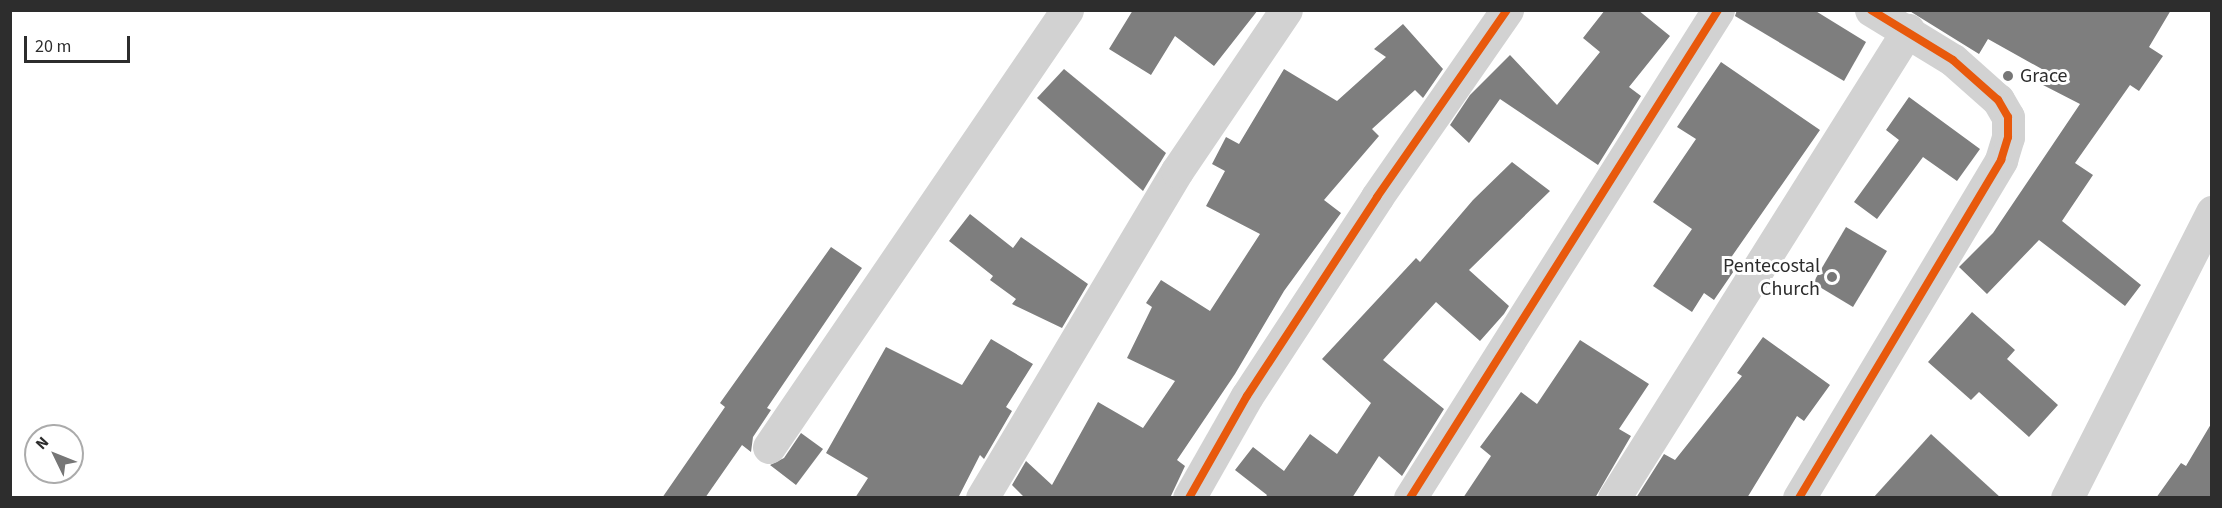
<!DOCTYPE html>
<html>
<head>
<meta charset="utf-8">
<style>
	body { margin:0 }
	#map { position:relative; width:2222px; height:508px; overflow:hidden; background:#fff; font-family:"Source Sans 3",sans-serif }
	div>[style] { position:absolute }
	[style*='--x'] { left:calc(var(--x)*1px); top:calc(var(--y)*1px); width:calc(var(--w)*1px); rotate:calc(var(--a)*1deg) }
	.building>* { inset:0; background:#7e7e7e }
	.minor>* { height:33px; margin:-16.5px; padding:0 16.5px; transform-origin:16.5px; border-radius:16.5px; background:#d2d2d2 }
	.cycleway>* { height:8px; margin:-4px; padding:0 4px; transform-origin:4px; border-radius:4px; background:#e8590c }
	.dots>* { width:16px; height:16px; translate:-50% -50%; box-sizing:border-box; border:3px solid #fff; border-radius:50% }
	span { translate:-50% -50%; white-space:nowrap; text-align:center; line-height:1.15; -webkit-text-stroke:6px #fff; paint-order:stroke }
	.poi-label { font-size:20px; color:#2d2d2d }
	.left { translate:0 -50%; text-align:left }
	.right { translate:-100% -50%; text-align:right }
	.frame { position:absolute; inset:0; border:12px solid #2d2d2d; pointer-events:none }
	.north { position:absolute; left:24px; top:424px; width:60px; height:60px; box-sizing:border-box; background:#fff; border:2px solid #ababab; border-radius:50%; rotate:313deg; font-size:16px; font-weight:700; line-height:24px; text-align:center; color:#2d2d2d }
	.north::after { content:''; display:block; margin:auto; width:21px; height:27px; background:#767676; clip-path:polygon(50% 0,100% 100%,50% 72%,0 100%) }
	.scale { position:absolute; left:24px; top:36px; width:106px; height:27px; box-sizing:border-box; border:3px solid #2d2d2d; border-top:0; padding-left:8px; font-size:18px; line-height:21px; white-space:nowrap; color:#2d2d2d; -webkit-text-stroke:4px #fff; paint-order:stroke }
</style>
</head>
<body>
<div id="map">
	<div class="building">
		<i style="clip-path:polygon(1133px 10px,1258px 10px,1214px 66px,1175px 36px,1151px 75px,1109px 49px)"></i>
		<i style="clip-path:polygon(1605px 10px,1638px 10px,1670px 36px,1629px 87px,1641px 96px,1598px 165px,1500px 99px,1469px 143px,1450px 125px,1470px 95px,1510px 55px,1557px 105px,1600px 52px,1583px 38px)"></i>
		<i style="clip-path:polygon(1737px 10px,1814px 10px,1866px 42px,1844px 81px,1735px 16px)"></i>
		<i style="clip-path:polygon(1908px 10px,2171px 10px,2149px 47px,2163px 56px,2139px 91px,2130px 85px,2075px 163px,2093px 175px,2062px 221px,2141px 285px,2125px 306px,2039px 240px,1987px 294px,1959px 267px,1993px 233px,2080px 104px,2043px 85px,2049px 73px,1988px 39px,1979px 54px)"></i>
		<i style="clip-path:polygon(1403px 24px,1443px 69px,1423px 98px,1415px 90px,1372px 129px,1379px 136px,1324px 200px,1341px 213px,1284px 291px,1235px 374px,1177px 460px,1185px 466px,1170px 498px,1025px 498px,1012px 485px,1026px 461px,1052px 485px,1098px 402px,1143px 428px,1175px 381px,1127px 358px,1152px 307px,1146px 303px,1161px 280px,1210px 311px,1260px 234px,1206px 206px,1225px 171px,1212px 164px,1226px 137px,1239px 144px,1284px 69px,1337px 101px,1386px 57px,1374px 49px)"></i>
		<i style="clip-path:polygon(1721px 62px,1820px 130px,1730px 259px,1738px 265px,1714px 300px,1704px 293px,1692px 312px,1653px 286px,1692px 229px,1653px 202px,1696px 139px,1677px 127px)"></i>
		<i style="clip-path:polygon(1064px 69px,1166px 153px,1143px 191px,1037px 98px)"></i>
		<i style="clip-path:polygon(1909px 97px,1980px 149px,1957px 181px,1923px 157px,1877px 219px,1854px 202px,1899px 140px,1886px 130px)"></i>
		<i style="clip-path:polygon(1512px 162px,1550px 191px,1469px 270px,1509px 306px,1504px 314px,1480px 341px,1436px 302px,1383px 360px,1444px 409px,1402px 476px,1379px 456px,1352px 498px,1265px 498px,1267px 495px,1235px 470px,1253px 447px,1284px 471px,1310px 434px,1337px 454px,1371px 403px,1322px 359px,1416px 258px,1420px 262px,1473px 200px)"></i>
		<i style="clip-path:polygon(970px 214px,1013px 248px,1021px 237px,1088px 284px,1062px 328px,1012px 304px,1016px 299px,990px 280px,993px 276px,949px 241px)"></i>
		<i style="clip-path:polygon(1846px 227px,1887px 251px,1853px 307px,1813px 283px)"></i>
		<i style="clip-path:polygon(831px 247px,862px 268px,767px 408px,771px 410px,753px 437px,751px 452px,742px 445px,705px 498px,662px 498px,725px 407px,720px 403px)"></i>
		<i style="clip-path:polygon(1972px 312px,2015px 350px,2007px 359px,2058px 405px,2029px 437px,1979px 392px,1971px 400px,1928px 362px)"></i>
		<i style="clip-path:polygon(1763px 337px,1830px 385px,1804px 421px,1797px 416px,1747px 498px,1636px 498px,1664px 454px,1675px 460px,1742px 376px,1737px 373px)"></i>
		<i style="clip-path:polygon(991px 339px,1033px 364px,1006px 407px,1012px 411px,984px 459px,980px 455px,958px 498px,855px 498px,868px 478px,826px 453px,886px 347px,962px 385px)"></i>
		<i style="clip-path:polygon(1580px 340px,1649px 384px,1619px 429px,1631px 436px,1595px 498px,1463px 498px,1491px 456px,1480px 447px,1521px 392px,1537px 404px)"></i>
		<i style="clip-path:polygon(2211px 424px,2211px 498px,2156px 498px,2181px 463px,2186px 466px)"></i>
		<i style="clip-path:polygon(801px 433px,823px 449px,796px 485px,770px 465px,784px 458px)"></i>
		<i style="clip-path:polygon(1931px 434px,2001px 498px,1873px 498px)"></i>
	</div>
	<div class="minor">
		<i style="--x:769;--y:447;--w:529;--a:-55.71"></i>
		<i style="--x:982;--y:498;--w:381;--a:-59.2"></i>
		<i style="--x:1177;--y:171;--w:194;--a:-55.9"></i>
		<i style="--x:1189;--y:498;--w:117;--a:-60.4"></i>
		<i style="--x:1247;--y:396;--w:238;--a:-56.8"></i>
		<i style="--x:1377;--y:197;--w:228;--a:-55.2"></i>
		<i style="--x:1410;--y:498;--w:577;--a:-57.74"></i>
		<i style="--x:1614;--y:498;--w:553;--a:-57.86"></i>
		<i style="--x:1799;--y:498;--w:394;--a:-59.1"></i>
		<i style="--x:2001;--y:160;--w:24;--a:-73"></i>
		<i style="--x:2008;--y:137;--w:20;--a:-90"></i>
		<i style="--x:2008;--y:117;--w:20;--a:-120"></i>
		<i style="--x:1998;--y:100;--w:60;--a:-138.4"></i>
		<i style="--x:1953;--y:60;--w:96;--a:-148.6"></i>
		<i style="--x:2067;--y:498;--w:321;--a:-63.1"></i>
	</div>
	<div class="cycleway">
		<i style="--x:1189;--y:498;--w:117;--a:-60.4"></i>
		<i style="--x:1247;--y:396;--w:238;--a:-56.8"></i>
		<i style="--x:1377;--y:197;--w:228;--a:-55.2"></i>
		<i style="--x:1410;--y:498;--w:577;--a:-57.74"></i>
		<i style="--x:1799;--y:498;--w:394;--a:-59.1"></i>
		<i style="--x:2001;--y:160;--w:24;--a:-73"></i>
		<i style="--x:2008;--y:137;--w:20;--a:-90"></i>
		<i style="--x:2008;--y:117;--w:20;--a:-120"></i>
		<i style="--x:1998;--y:100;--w:60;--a:-138.4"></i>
		<i style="--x:1953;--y:60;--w:96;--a:-148.6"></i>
	</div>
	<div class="dots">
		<i style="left:2008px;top:76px;background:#767676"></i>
		<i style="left:1832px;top:277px;background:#767676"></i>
	</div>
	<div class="poi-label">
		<span class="left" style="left:2020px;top:76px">Grace</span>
		<span class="right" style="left:1820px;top:278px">Pentecostal<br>Church</span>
	</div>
	<div class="frame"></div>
	<div class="north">N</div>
	<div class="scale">20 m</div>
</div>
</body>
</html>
